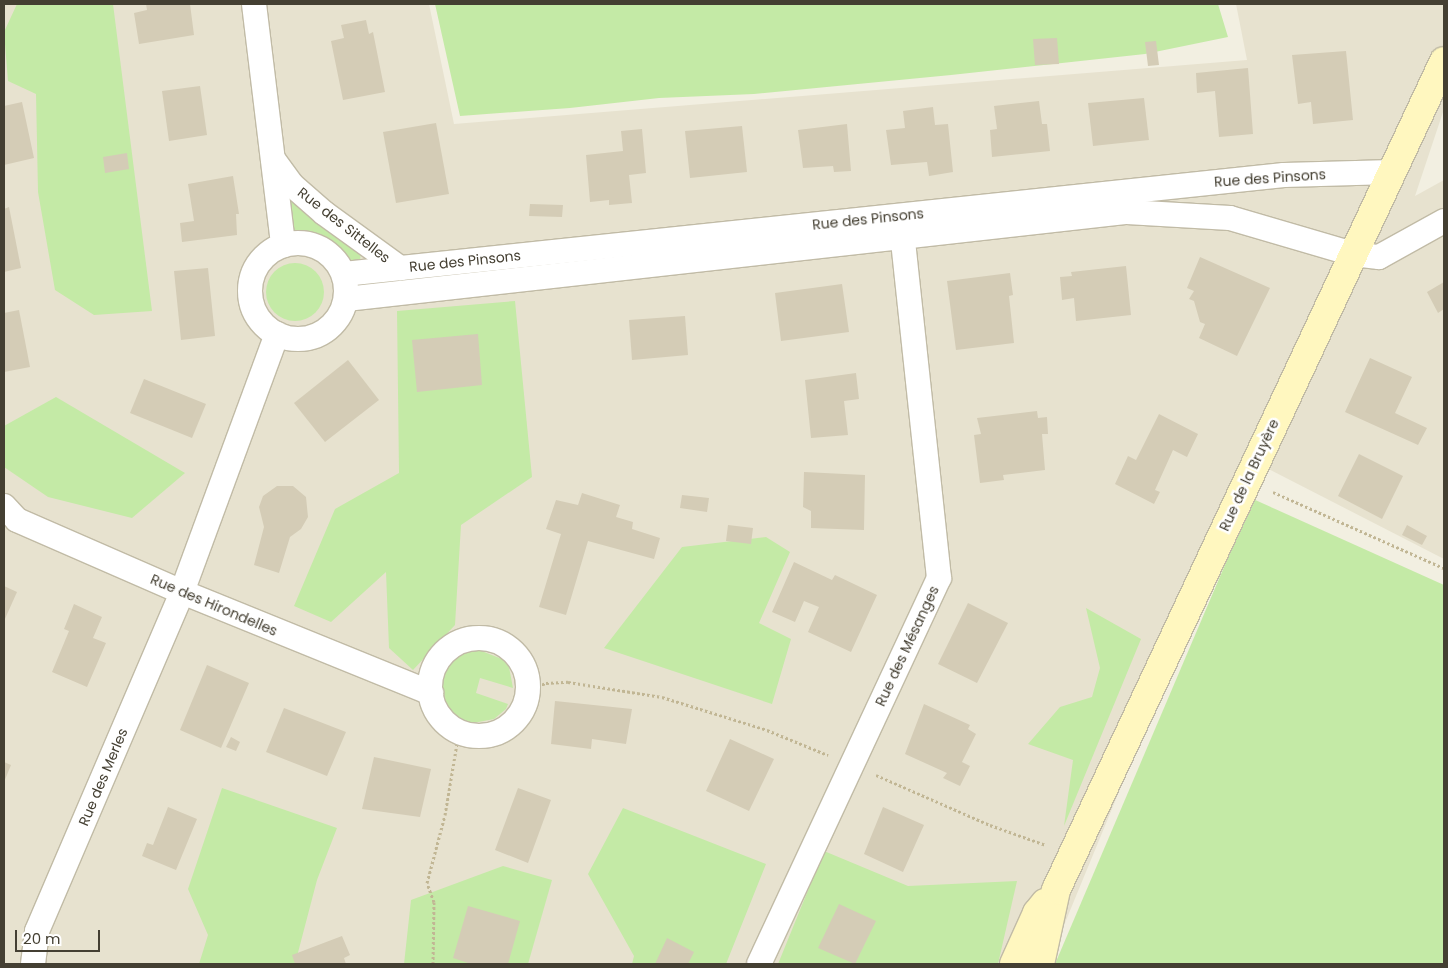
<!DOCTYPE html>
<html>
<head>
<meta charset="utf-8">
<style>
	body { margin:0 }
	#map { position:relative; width:1448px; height:968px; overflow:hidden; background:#f2efe1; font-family:Poppins,sans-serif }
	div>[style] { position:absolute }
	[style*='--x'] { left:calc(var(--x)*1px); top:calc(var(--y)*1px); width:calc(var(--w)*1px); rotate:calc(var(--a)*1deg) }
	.residential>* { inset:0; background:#e7e2cf }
	.green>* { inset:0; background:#c4eaa6 }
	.round { border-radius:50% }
	.building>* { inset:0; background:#d4ccb6 }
	.path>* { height:3px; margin-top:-1.5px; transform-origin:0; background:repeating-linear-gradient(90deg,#c1b694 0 2.5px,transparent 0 5px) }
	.roads { filter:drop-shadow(1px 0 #c1bba6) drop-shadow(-1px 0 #c1bba6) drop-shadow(0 1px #c1bba6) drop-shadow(0 -1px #c1bba6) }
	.street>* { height:24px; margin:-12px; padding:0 12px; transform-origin:12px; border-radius:12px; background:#fff }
	.street>.ring { margin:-12px; padding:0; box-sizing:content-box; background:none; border:24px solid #fff; border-radius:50% }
	.secondary>* { height:28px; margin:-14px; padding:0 14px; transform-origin:14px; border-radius:14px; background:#fff7bf }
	span { translate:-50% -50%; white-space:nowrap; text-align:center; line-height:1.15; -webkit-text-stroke:5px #fff; paint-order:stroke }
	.street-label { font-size:14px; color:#443f32 }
	.frame { position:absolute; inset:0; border:5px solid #443f32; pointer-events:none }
	.scale { position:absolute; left:15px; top:930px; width:85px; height:22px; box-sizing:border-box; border:2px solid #443f32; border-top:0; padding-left:6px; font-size:15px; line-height:18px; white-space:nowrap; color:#443f32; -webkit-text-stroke:4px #fff; paint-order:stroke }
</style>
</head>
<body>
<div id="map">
	<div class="residential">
		<i style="clip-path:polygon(4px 4px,429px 4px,454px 124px,1247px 60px,1236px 4px,1444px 4px,1444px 109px,1415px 196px,1444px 180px,1444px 559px,1255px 462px,1048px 964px,4px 964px)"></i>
	</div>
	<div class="green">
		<i style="clip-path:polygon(17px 4px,113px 4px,152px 311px,94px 315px,55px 290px,38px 192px,36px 94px,8px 81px,4px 32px)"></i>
		<i style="clip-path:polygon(435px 4px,1218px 4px,1228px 37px,1145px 54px,951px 75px,754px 94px,659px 98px,570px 108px,460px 116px)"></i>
		<i style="clip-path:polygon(289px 194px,361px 250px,360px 262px,354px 264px,313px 237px,300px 235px,291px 226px)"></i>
		<i class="round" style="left:266px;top:263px;width:58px;height:58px"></i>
		<i style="clip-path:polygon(515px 301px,532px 477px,461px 525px,455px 625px,413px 670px,389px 648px,386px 572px,331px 622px,294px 606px,335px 509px,399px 473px,397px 311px)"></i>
		<i style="clip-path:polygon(56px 397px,185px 473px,132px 518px,48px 497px,4px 467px,4px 426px)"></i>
		<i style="clip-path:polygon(1253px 499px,1444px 585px,1444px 964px,1055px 964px)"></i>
		<i style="clip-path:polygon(766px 537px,790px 552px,759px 623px,791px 639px,772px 704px,604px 648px,682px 547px)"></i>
		<i style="clip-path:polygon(1086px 608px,1141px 639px,1064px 826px,1073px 760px,1028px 744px,1060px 707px,1092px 697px,1100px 668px)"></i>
		<i style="clip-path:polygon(479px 650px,502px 659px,509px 667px,513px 688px,480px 678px,476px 693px,508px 704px,506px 709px,494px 719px,468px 724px,452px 716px,441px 703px,439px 677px,454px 656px)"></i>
		<i style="clip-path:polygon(222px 788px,337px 828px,317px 880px,295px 964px,199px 964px,208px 935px,188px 889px)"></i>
		<i style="clip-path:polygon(623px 808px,766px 864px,726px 964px,632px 964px,634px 956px,588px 874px)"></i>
		<i style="clip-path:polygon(824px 851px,908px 886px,1017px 881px,998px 964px,778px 964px)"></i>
		<i style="clip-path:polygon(503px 866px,552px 880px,528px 964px,404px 964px,411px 900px)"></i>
	</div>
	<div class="building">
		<i style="clip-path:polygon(146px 4px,190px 4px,194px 35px,139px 44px,134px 13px,147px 10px)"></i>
		<i style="clip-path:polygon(366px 20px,369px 34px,373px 32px,385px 92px,343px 100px,331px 41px,344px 38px,341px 25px)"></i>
		<i style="clip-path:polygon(1057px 38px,1059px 64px,1035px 65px,1033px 39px)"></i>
		<i style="clip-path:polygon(1156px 41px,1159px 65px,1148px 66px,1145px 42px)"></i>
		<i style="clip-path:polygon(1346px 51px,1353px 120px,1313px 124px,1311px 102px,1298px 104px,1292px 55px)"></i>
		<i style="clip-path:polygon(1248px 68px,1253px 134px,1219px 137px,1215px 91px,1197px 93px,1196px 73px)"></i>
		<i style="clip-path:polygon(200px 86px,207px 135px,169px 141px,162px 91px)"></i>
		<i style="clip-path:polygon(1144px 98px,1149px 140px,1093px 146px,1088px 103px)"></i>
		<i style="clip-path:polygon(1039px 101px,1042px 124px,1047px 124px,1050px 151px,992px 157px,990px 130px,997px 129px,994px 106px)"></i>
		<i style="clip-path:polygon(22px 102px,34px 158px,4px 165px,4px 106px)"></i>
		<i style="clip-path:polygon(933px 107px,935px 125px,948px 124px,953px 172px,929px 176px,927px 162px,891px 165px,886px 130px,905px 128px,903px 111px)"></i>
		<i style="clip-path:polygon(436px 123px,449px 194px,396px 203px,383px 132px)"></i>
		<i style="clip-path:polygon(847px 124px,851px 171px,834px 172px,833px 166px,803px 168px,798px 130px)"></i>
		<i style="clip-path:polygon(742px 126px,747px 172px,690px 178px,685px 131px)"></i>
		<i style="clip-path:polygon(642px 129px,646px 173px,629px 175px,632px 203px,609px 205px,609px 200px,590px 202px,586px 155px,623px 151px,621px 131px)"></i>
		<i style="clip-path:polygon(127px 153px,129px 169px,105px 173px,103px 157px)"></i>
		<i style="clip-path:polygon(233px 176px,239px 214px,236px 214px,237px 235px,182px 242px,180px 223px,194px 221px,188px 184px)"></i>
		<i style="clip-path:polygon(530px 204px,563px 205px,562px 217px,529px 216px)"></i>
		<i style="clip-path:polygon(9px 207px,21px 268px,4px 272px,4px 209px)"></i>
		<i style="clip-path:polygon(1200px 257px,1270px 288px,1237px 356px,1199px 338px,1205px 324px,1200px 322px,1194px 301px,1189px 299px,1194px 291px,1187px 288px)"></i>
		<i style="clip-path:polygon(1126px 266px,1131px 315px,1076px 321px,1074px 298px,1062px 300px,1060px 277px,1072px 276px,1071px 272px)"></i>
		<i style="clip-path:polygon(208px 268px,215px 336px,181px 340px,174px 271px)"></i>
		<i style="clip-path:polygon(1010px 273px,1013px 295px,1009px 296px,1014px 343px,956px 350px,947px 281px)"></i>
		<i style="clip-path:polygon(1444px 282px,1444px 309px,1438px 313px,1427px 292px)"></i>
		<i style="clip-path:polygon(842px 284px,849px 332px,781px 341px,775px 293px)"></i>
		<i style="clip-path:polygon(19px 310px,30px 367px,4px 372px,4px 313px)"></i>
		<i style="clip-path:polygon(685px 316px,688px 355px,632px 360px,629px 320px)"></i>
		<i style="clip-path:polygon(478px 334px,482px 385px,417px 392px,412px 340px)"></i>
		<i style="clip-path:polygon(1370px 358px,1412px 377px,1395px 413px,1427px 428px,1418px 445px,1345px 412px)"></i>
		<i style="clip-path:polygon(348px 360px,379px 400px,325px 442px,294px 403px)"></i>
		<i style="clip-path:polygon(856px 373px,859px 399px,844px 401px,848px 435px,811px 438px,805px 380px)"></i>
		<i style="clip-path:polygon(144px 379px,206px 404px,192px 438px,130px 413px)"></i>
		<i style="clip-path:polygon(1037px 411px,1038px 418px,1047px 417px,1048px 434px,1042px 434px,1045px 470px,1003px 475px,1004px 480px,980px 483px,974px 435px,981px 434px,977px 418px)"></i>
		<i style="clip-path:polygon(1159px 414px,1198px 434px,1187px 457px,1173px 450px,1155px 490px,1160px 492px,1154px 504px,1115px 484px,1128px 456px,1136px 460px)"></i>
		<i style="clip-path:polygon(1359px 454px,1403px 476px,1382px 519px,1338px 496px)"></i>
		<i style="clip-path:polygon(804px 472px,865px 475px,864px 530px,811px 528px,811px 511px,803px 507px)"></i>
		<i style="clip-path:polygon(277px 486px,293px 486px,306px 497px,308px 517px,301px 529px,290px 537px,279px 573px,254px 565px,264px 527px,259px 507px,263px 496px)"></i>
		<i style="clip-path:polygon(582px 493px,620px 505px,616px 517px,633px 522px,632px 529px,660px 538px,654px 559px,588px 541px,566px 615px,539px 607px,561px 534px,546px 529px,556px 500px,578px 505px)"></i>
		<i style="clip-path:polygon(682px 495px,709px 498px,707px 512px,680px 508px)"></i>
		<i style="clip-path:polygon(728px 525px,753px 528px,751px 544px,726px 541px)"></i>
		<i style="clip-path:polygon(1407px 525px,1427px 536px,1422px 545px,1402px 535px)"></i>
		<i style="clip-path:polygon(794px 562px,832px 580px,835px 575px,877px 595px,851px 652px,808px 632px,819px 607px,804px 601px,795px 622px,772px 612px)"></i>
		<i style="clip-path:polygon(4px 586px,17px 592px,4px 621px)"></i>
		<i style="clip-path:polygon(968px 603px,1008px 623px,977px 683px,938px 664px)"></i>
		<i style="clip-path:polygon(74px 604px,102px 617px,93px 638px,106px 643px,87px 687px,52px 672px,69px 631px,64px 629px)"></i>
		<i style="clip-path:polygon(207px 665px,249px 683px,221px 748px,180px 730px)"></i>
		<i style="clip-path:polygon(555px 701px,632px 709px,626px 744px,592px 739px,591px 749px,551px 744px)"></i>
		<i style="clip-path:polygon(924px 704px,970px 725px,968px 729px,976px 734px,962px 762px,970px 766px,960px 786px,943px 778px,947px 773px,905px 754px)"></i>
		<i style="clip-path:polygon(284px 708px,346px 732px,327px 776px,266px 752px)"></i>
		<i style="clip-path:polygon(231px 737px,240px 742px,236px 751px,226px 747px)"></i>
		<i style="clip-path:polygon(730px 739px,774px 759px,749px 811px,706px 791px)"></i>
		<i style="clip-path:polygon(374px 757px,431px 769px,420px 817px,362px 809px)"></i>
		<i style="clip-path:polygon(4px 762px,11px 765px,4px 782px)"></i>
		<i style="clip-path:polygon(518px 788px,551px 800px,528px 863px,495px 850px)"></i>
		<i style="clip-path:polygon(168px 807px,197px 819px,176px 870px,142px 856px,147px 843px,153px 845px)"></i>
		<i style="clip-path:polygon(883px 807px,924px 825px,903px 872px,864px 854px)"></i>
		<i style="clip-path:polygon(839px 904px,876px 921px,855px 964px,818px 948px)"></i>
		<i style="clip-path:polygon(468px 906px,520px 921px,508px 964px,471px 964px,453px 958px)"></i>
		<i style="clip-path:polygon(342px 936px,350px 955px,344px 958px,346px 964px,295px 964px,292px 955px)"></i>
		<i style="clip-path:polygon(667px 938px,694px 952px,688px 964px,655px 964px)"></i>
	</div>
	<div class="path">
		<i style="--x:1273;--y:492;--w:187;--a:24"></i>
		<i style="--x:528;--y:689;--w:19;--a:-18"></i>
		<i style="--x:546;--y:683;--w:22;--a:-3"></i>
		<i style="--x:568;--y:682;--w:95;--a:9.1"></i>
		<i style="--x:662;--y:697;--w:110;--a:17.4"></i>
		<i style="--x:767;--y:730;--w:66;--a:22.3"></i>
		<i style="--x:876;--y:775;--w:124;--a:23.7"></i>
		<i style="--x:990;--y:825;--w:59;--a:19.7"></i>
		<i style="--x:433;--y:964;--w:62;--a:-89.1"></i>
		<i style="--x:434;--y:902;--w:20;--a:-110"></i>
		<i style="--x:427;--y:883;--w:70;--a:-75.2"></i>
		<i style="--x:445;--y:815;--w:85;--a:-80.5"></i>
	</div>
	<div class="roads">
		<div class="street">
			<i style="--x:254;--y:4;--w:243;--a:83.1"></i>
			<i style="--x:273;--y:159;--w:32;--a:54"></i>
			<i style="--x:292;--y:185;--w:43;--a:41.2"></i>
			<i style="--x:324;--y:213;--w:94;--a:35.9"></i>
			<i class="ring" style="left:250px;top:243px;width:72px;height:72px"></i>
			<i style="--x:344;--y:274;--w:945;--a:-6.01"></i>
			<i style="--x:1284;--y:175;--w:108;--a:-1.6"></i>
			<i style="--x:346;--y:299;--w:786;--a:-6.36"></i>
			<i style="--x:1127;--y:212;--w:103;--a:3.3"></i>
			<i style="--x:1230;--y:218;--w:128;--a:16.3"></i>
			<i style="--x:1353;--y:254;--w:26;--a:7"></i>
			<i style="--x:1379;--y:257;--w:74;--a:-29"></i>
			<i style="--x:4;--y:506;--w:19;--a:47"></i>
			<i style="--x:17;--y:520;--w:180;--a:23.6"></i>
			<i style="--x:182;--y:592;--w:269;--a:22.1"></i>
			<i class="ring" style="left:430px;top:638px;width:74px;height:74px"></i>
			<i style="--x:33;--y:964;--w:33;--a:-83"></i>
			<i style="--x:37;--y:931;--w:369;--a:-66.8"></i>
			<i style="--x:182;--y:592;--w:275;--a:-69.8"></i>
			<i style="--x:759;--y:964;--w:426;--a:-65"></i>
			<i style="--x:939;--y:578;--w:358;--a:-96.1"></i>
		</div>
		<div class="secondary">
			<i style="--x:1014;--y:964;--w:56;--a:-65.7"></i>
			<i style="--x:1037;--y:913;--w:13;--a:-51"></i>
			<i style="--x:1040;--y:964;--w:76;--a:-77.8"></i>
			<i style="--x:1056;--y:890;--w:915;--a:-64.92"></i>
		</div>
	</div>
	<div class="street-label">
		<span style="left:1270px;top:178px;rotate:-4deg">Rue des Pinsons</span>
		<span style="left:868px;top:219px;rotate:-6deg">Rue des Pinsons</span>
		<span style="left:344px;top:225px;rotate:38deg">Rue des Sittelles</span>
		<span style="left:465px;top:261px;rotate:-6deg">Rue des Pinsons</span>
		<span style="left:1249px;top:475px;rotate:-65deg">Rue de la Bruyère</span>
		<span style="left:214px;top:605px;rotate:23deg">Rue des Hirondelles</span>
		<span style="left:907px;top:646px;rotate:-65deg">Rue des Mésanges</span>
		<span style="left:103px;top:777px;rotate:-67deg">Rue des Merles</span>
	</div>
	<div class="frame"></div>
	<div class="scale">20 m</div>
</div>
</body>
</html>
